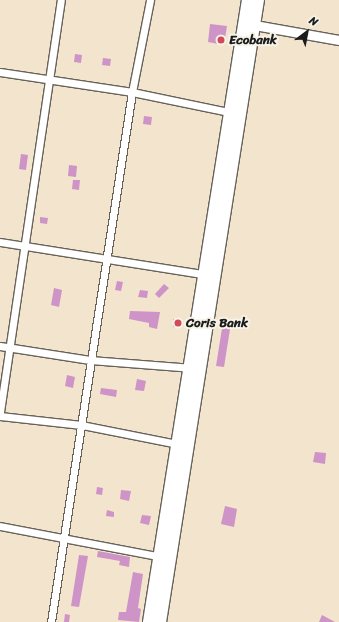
<!DOCTYPE html>
<html>
<head>
<meta charset="utf-8">
<style>
	body { margin:0 }
	#map { position:relative; width:339px; height:622px; overflow:hidden; background:#f3e5cd; font-family:Sriracha,sans-serif }
	div>[style] { position:absolute }
	[style*='--x'] { left:calc(var(--x)*1px); top:calc(var(--y)*1px); width:calc(var(--w)*1px); rotate:calc(var(--a)*1deg) }
	.building>* { inset:0; background:#ce93c7 }
	.roads { filter:drop-shadow(1px 0 #67625a) drop-shadow(-1px 0 #67625a) drop-shadow(0 1px #67625a) drop-shadow(0 -1px #67625a) }
	.minor>* { height:7px; margin:-3.5px; padding:0 3.5px; transform-origin:3.5px; border-radius:3.5px; background:#fff }
	.tertiary>* { height:9px; margin:-4.5px; padding:0 4.5px; transform-origin:4.5px; border-radius:4.5px; background:#fff }
	.trunk>* { height:12px; margin:-6px; padding:0 6px; transform-origin:6px; border-radius:6px; background:#fff }
	.dots>* { width:11px; height:11px; translate:-50% -50%; box-sizing:border-box; border:2px solid #f7f3e8; border-radius:50% }
	span { translate:-50% -50%; white-space:nowrap; text-align:center; line-height:1.15; -webkit-text-stroke:4px #f7f3e8; paint-order:stroke }
	.poi-label { font-size:13px; color:#1c1c1c; font-weight:700 }
	.left { translate:0 -50%; text-align:left }
	.north { position:absolute; left:287px; top:12px; width:40px; height:40px; -webkit-text-stroke:3px #f7f3e8; paint-order:stroke; rotate:32deg; font-size:11px; font-weight:700; line-height:16px; text-align:center; color:#1c1c1c }
	.north::after { content:''; display:block; margin:auto; width:14px; height:18px; background:#1c1c1c; clip-path:polygon(50% 0,100% 100%,50% 72%,0 100%) }
</style>
</head>
<body>
<div id="map">
	<div class="building">
		<i style="clip-path:polygon(210px 24px,227px 26px,224px 45px,208px 42px)"></i>
		<i style="clip-path:polygon(75px 54px,82px 55px,81px 63px,74px 62px)"></i>
		<i style="clip-path:polygon(103px 58px,111px 59px,110px 66px,102px 65px)"></i>
		<i style="clip-path:polygon(144px 116px,152px 117px,151px 125px,143px 124px)"></i>
		<i style="clip-path:polygon(21px 154px,28px 155px,26px 170px,19px 169px)"></i>
		<i style="clip-path:polygon(69px 165px,77px 166px,76px 177px,68px 176px)"></i>
		<i style="clip-path:polygon(73px 180px,80px 180px,79px 190px,72px 189px)"></i>
		<i style="clip-path:polygon(40px 217px,48px 218px,47px 224px,40px 223px)"></i>
		<i style="clip-path:polygon(117px 281px,123px 282px,121px 291px,115px 290px)"></i>
		<i style="clip-path:polygon(164px 284px,169px 288px,159px 298px,155px 294px)"></i>
		<i style="clip-path:polygon(54px 288px,62px 290px,59px 307px,51px 305px)"></i>
		<i style="clip-path:polygon(140px 290px,148px 291px,147px 298px,138px 297px)"></i>
		<i style="clip-path:polygon(130px 311px,160px 312px,157px 329px,149px 327px,149px 323px,129px 319px)"></i>
		<i style="clip-path:polygon(173px 319px,181px 320px,180px 328px,173px 327px)"></i>
		<i style="clip-path:polygon(223px 322px,231px 323px,224px 367px,216px 366px)"></i>
		<i style="clip-path:polygon(67px 375px,75px 377px,73px 388px,65px 386px)"></i>
		<i style="clip-path:polygon(137px 379px,146px 381px,144px 391px,135px 390px)"></i>
		<i style="clip-path:polygon(101px 388px,117px 390px,116px 397px,100px 394px)"></i>
		<i style="clip-path:polygon(315px 452px,326px 453px,325px 464px,313px 462px)"></i>
		<i style="clip-path:polygon(97px 487px,103px 488px,102px 495px,96px 494px)"></i>
		<i style="clip-path:polygon(121px 490px,131px 491px,129px 501px,120px 499px)"></i>
		<i style="clip-path:polygon(225px 506px,237px 509px,234px 527px,221px 524px)"></i>
		<i style="clip-path:polygon(107px 510px,114px 512px,114px 517px,106px 516px)"></i>
		<i style="clip-path:polygon(142px 515px,151px 516px,149px 525px,140px 523px)"></i>
		<i style="clip-path:polygon(98px 551px,130px 557px,129px 567px,119px 565px,120px 561px,97px 557px)"></i>
		<i style="clip-path:polygon(79px 555px,88px 556px,79px 607px,71px 606px)"></i>
		<i style="clip-path:polygon(133px 572px,143px 574px,138px 608px,141px 609px,139px 622px,118px 620px,119px 612px,126px 612px)"></i>
		<i style="clip-path:polygon(65px 614px,70px 615px,69px 622px,64px 622px)"></i>
		<i style="clip-path:polygon(322px 615px,335px 622px,319px 622px)"></i>
	</div>
	<div class="roads">
		<div class="minor">
			<i style="--x:0;--y:72;--w:134;--a:8.6"></i>
			<i style="--x:132;--y:92;--w:103;--a:11.7"></i>
			<i style="--x:0;--y:242;--w:206;--a:9"></i>
			<i style="--x:0;--y:346;--w:91;--a:8.8"></i>
			<i style="--x:90;--y:360;--w:103;--a:4.4"></i>
			<i style="--x:0;--y:412;--w:416;--a:-81.6"></i>
			<i style="--x:0;--y:416;--w:82;--a:6.3"></i>
			<i style="--x:82;--y:425;--w:97;--a:11.3"></i>
			<i style="--x:0;--y:526;--w:165;--a:10.8"></i>
			<i style="--x:51;--y:622;--w:536;--a:-81.31"></i>
			<i style="--x:132;--y:92;--w:94;--a:-78.9"></i>
		</div>
		<div class="tertiary">
			<i style="--x:249;--y:24;--w:91;--a:10.1"></i>
		</div>
		<div class="trunk">
			<i style="--x:149;--y:622;--w:630;--a:-80.96"></i>
			<i style="--x:160;--y:622;--w:630;--a:-81.05"></i>
		</div>
	</div>
	<div class="dots">
		<i style="left:221px;top:40px;background:#d1495b"></i>
		<i style="left:178px;top:323px;background:#d1495b"></i>
	</div>
	<div class="poi-label">
		<span class="left" style="left:229px;top:40px">Ecobank</span>
		<span class="left" style="left:186px;top:323px">Coris Bank</span>
	</div>
	<div class="north">N</div>
</div>
</body>
</html>
